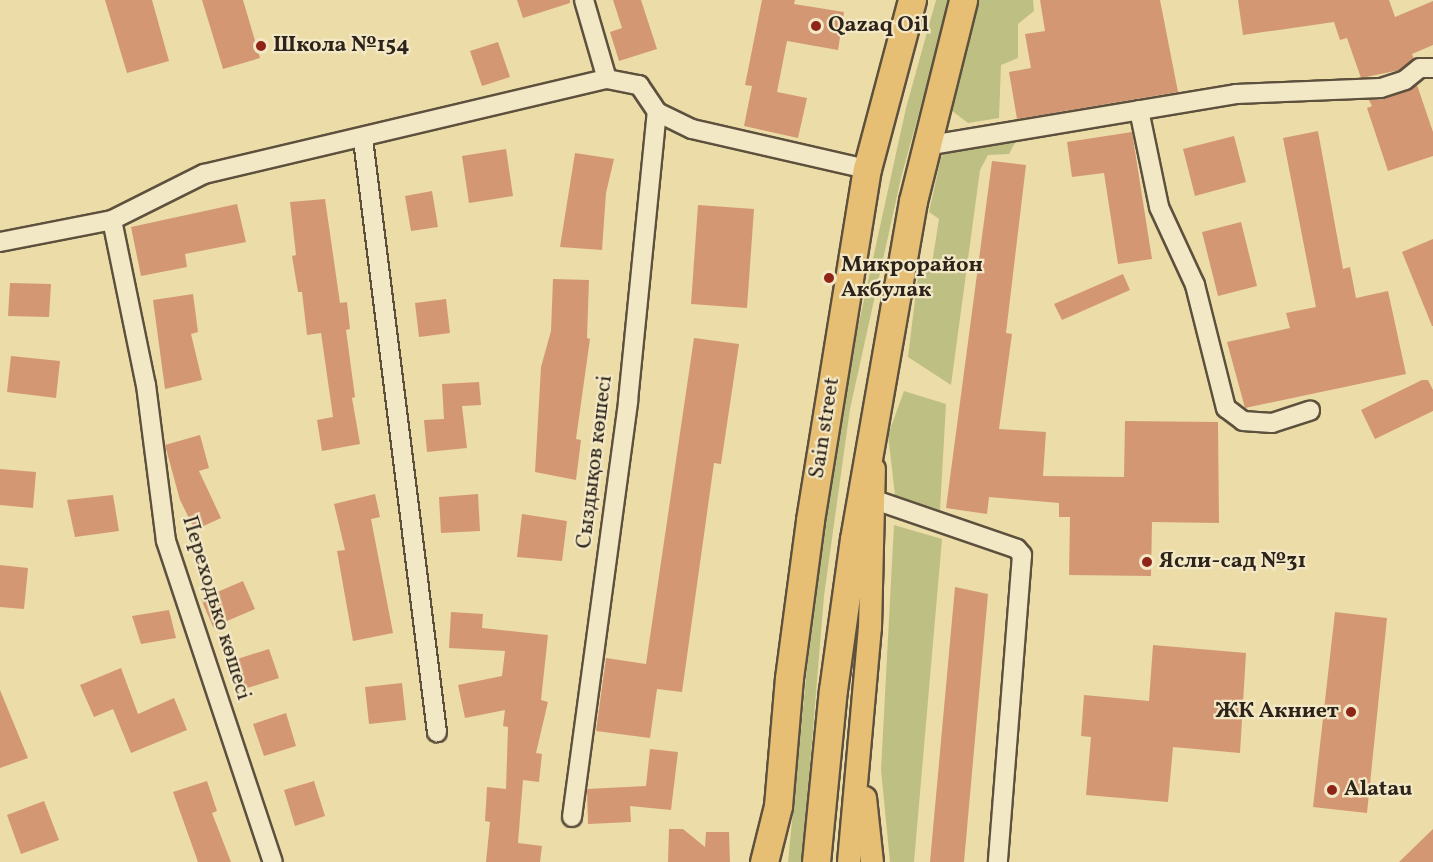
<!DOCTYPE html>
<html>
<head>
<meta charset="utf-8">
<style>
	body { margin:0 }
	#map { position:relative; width:1433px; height:862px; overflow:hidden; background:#ecdca8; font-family:Vollkorn,serif }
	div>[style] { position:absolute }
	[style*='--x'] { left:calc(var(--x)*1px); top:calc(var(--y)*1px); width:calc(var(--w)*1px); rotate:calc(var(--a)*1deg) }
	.green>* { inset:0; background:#bebf83 }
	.building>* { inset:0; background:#d39873 }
	.roads { filter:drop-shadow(2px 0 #5d513e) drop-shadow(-2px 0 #5d513e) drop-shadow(0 2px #5d513e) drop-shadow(0 -2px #5d513e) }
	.minor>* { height:18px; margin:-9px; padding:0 9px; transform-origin:9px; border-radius:9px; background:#f3e8c6 }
	.major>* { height:22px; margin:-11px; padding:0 11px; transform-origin:11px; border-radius:11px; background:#e6be74 }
	.highway>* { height:27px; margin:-13.5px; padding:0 13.5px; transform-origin:13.5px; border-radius:13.5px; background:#e6be74 }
	.dots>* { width:16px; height:16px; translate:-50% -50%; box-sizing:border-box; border:3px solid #f3e8c6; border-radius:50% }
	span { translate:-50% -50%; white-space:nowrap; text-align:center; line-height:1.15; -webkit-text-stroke:4.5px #f3e8c6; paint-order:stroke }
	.poi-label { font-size:22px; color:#2d231a; font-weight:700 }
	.left { translate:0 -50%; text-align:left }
	.right { translate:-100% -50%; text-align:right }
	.street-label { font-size:22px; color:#2d231a }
</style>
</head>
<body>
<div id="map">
	<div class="green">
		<i style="clip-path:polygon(936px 0,950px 0,901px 178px,850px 409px,824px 596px,802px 862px,788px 862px,814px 597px,840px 409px,906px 108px)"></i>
		<i style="clip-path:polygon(978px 0,1033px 0,1034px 11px,1018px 24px,1018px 58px,1001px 65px,999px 118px,968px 123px,947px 107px)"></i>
		<i style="clip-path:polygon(1017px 139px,1009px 154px,988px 155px,980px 170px,951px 385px,908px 357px,919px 267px,931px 270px,939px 219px,929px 212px,941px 158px,947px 149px)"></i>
		<i style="clip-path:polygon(904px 391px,946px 404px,940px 510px,895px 495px,888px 435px)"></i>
		<i style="clip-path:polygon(894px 525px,942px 539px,914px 862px,890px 862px,881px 770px)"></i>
	</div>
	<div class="building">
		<i style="clip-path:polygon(105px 0,152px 0,169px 61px,127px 73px)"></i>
		<i style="clip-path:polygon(202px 0,243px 0,260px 58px,223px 69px)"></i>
		<i style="clip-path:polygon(517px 0,570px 0,570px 3px,523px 18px)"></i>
		<i style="clip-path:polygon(613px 0,641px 0,657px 49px,619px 61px,610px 32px,622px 28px)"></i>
		<i style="clip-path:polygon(762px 0,795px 0,794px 4px,844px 12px,838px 50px,787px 41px,777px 92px,807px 98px,798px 138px,744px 126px,752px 86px,745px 85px)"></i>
		<i style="clip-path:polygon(1040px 0,1160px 0,1178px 92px,1017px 119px,1009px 72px,1031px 68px,1025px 34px,1045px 31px)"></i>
		<i style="clip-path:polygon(1238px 0,1389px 0,1395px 17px,1433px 1px,1433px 45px,1412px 54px,1414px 59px,1400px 70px,1361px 78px,1347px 38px,1340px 40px,1334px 22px,1243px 35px)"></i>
		<i style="clip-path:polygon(498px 42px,510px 77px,482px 86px,470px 51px)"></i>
		<i style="clip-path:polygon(1417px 85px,1433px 132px,1433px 156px,1388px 171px,1367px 108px,1372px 106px,1369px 100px,1385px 99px)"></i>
		<i style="clip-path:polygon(1318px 131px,1343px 269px,1350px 267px,1356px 298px,1388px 291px,1406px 374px,1245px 408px,1227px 342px,1290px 328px,1286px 313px,1316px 307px,1283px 138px)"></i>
		<i style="clip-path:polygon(1132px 132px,1152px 259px,1118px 264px,1104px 173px,1072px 177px,1067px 142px)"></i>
		<i style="clip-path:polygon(1234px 136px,1246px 182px,1195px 196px,1183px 149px)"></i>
		<i style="clip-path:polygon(506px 149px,513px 196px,469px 203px,462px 156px)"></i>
		<i style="clip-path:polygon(575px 153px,614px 159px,606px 193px,602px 250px,560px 247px)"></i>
		<i style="clip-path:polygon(992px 161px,1026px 165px,1006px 333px,1012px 334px,999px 429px,1046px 432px,1043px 476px,1124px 477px,1125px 421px,1218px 422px,1219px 523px,1152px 522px,1151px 576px,1069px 575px,1070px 517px,1059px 517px,1059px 503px,989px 497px,987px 514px,946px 508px)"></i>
		<i style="clip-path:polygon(432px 191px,438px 227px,411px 231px,405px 196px)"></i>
		<i style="clip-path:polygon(325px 199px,340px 303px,347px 302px,350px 329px,346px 330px,355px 397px,352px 398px,360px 444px,322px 451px,317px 420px,333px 417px,321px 333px,307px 335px,302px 292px,298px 292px,292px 256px,296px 255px,290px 202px)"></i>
		<i style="clip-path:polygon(237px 204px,246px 242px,185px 254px,187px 267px,141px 276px,131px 227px)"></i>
		<i style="clip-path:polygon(698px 205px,754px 209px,747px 308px,691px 304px)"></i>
		<i style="clip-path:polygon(1241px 222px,1257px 286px,1218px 296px,1202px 232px)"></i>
		<i style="clip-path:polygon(1433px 239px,1433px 326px,1432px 326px,1402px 252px)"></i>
		<i style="clip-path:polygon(1123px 274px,1130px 290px,1062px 320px,1054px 304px)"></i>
		<i style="clip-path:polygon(553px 279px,589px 280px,587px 338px,590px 339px,576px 439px,581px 440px,576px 480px,535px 472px,541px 367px,551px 331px)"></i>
		<i style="clip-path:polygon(10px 283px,51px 284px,49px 317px,8px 316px)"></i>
		<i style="clip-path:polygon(193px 294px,198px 332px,191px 334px,202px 380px,165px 389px,153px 300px)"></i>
		<i style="clip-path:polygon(446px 299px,450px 333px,419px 337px,415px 303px)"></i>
		<i style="clip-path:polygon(694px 338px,739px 344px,721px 464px,714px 463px,682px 692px,657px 689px,650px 738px,596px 731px,606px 658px,646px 664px)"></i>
		<i style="clip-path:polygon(11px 356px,60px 361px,56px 398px,7px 392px)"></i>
		<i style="clip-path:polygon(1422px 380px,1428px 380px,1433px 390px,1433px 411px,1375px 439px,1361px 410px)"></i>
		<i style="clip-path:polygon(479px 382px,481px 405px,462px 406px,467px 448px,427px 452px,424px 420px,444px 419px,442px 384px)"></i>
		<i style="clip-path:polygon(200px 435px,209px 468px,199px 471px,221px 518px,195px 530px,180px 500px,165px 445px)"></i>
		<i style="clip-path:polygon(0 469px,36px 472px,33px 508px,0 505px)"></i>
		<i style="clip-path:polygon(375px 494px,380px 517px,371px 519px,393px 633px,353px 641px,337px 551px,345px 550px,334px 504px)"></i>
		<i style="clip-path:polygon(478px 494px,480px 531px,441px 533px,439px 497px)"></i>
		<i style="clip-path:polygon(113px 495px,119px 531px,75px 537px,67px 500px)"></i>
		<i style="clip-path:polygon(522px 514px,567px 521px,562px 561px,517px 557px)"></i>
		<i style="clip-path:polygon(0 565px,28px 568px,24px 609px,0 607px)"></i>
		<i style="clip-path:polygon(243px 581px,255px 609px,213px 627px,201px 599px)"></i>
		<i style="clip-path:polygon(955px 587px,988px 594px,964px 862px,930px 862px)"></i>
		<i style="clip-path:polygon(169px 610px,176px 638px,141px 644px,132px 616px)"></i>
		<i style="clip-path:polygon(451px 612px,483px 614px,482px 628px,548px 635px,541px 700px,548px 702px,536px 753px,542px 754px,539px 782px,523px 780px,518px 843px,542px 846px,540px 862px,486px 862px,490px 822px,485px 821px,487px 787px,506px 789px,508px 727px,503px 726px,505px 710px,465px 718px,458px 685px,502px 676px,505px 651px,449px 648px)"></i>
		<i style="clip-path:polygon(1335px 612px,1387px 618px,1367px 813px,1313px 807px)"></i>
		<i style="clip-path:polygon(1153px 645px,1246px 653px,1240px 753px,1173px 747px,1168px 802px,1086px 795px,1091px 737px,1081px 736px,1084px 695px,1149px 701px)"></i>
		<i style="clip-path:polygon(269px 649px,279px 678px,241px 690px,231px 661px)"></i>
		<i style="clip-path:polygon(121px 668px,138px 714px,174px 698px,187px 730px,131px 753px,113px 709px,94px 717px,80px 685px)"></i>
		<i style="clip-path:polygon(402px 683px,406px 720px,369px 724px,365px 687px)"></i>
		<i style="clip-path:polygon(0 690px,28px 758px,0 768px)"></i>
		<i style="clip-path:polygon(286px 713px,296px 746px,264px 756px,253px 724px)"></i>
		<i style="clip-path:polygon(650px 749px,678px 752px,671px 810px,630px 806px,631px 822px,588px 824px,587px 789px,646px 786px)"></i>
		<i style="clip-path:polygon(207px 781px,217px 811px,212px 813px,231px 862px,198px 862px,173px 792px)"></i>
		<i style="clip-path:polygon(314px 781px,325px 816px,295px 826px,284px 790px)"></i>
		<i style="clip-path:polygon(44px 801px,59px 840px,21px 854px,7px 815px)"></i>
		<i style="clip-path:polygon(669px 829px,683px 829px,705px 847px,706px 832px,729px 832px,730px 862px,668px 862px)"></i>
		<i style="clip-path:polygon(1433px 829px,1433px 862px,1399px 862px)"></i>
	</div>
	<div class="roads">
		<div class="minor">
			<i style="--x:584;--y:0;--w:82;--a:73.8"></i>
			<i style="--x:1139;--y:110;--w:99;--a:78.3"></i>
			<i style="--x:1159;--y:207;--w:86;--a:65.2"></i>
			<i style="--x:1195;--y:285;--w:127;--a:75.9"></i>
			<i style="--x:1226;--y:408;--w:21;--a:37"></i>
			<i style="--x:1243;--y:421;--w:29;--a:4"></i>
			<i style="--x:1272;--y:423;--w:40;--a:-18"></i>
			<i style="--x:363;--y:139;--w:598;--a:82.89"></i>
			<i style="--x:925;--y:146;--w:315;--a:-9.5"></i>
			<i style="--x:1236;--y:94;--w:145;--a:-2.4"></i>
			<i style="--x:1381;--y:88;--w:25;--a:-18"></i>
			<i style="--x:1405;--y:80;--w:19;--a:-39"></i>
			<i style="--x:1420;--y:68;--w:13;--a:0"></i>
			<i style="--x:112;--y:220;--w:168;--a:78.4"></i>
			<i style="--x:146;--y:385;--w:157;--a:82.7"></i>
			<i style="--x:166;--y:541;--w:338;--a:71.6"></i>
			<i style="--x:0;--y:242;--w:114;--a:-11.1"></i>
			<i style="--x:112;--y:220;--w:103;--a:-26.6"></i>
			<i style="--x:204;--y:174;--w:414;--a:-13.3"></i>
			<i style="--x:607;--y:79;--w:33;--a:11"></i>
			<i style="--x:639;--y:85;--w:32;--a:56"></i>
			<i style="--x:657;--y:112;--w:39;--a:26"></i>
			<i style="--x:692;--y:129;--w:180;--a:12.9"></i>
			<i style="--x:875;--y:500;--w:150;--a:19"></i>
			<i style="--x:1017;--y:549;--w:8;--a:50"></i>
			<i style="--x:1022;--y:555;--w:308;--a:94.5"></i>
			<i style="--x:572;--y:817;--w:420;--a:-82.3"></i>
			<i style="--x:628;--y:401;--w:290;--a:-84.3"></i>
		</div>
		<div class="major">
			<i style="--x:865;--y:798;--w:64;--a:83.8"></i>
			<i style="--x:849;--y:862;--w:235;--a:-84.9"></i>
			<i style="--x:870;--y:628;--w:159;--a:-88.6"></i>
		</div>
		<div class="highway">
			<i style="--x:764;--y:862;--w:58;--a:-76"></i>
			<i style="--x:778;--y:806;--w:128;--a:-85.1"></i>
			<i style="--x:789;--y:678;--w:159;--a:-82.4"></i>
			<i style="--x:810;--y:520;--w:356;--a:-80.8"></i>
			<i style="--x:867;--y:169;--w:175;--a:-75.1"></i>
			<i style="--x:816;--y:862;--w:173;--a:-84.4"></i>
			<i style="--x:833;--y:690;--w:152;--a:-82.1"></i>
			<i style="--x:854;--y:539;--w:343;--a:-80.1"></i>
			<i style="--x:913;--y:201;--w:207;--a:-76"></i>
		</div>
	</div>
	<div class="dots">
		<i style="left:816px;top:26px;background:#8f2418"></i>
		<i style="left:261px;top:46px;background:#8f2418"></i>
		<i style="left:829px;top:278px;background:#8f2418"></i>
		<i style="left:1147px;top:562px;background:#8f2418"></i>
		<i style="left:1351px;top:712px;background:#8f2418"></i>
		<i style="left:1332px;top:790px;background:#8f2418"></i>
	</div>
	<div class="poi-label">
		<span class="left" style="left:828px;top:26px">Qazaq Oil</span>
		<span class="left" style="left:273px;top:46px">Школа №154</span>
		<span class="left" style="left:841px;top:278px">Микрорайон<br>Акбулак</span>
		<span class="left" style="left:1159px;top:562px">Ясли-сад №31</span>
		<span class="right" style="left:1339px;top:712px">ЖК Акниет</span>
		<span class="left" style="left:1344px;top:790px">Alatau</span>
	</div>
	<div class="street-label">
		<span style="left:825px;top:428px;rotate:-81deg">Sain street</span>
		<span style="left:595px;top:462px;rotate:-83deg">Сыздықов көшесі</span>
		<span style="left:216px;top:608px;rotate:73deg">Переходько көшесі</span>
	</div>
</div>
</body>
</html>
